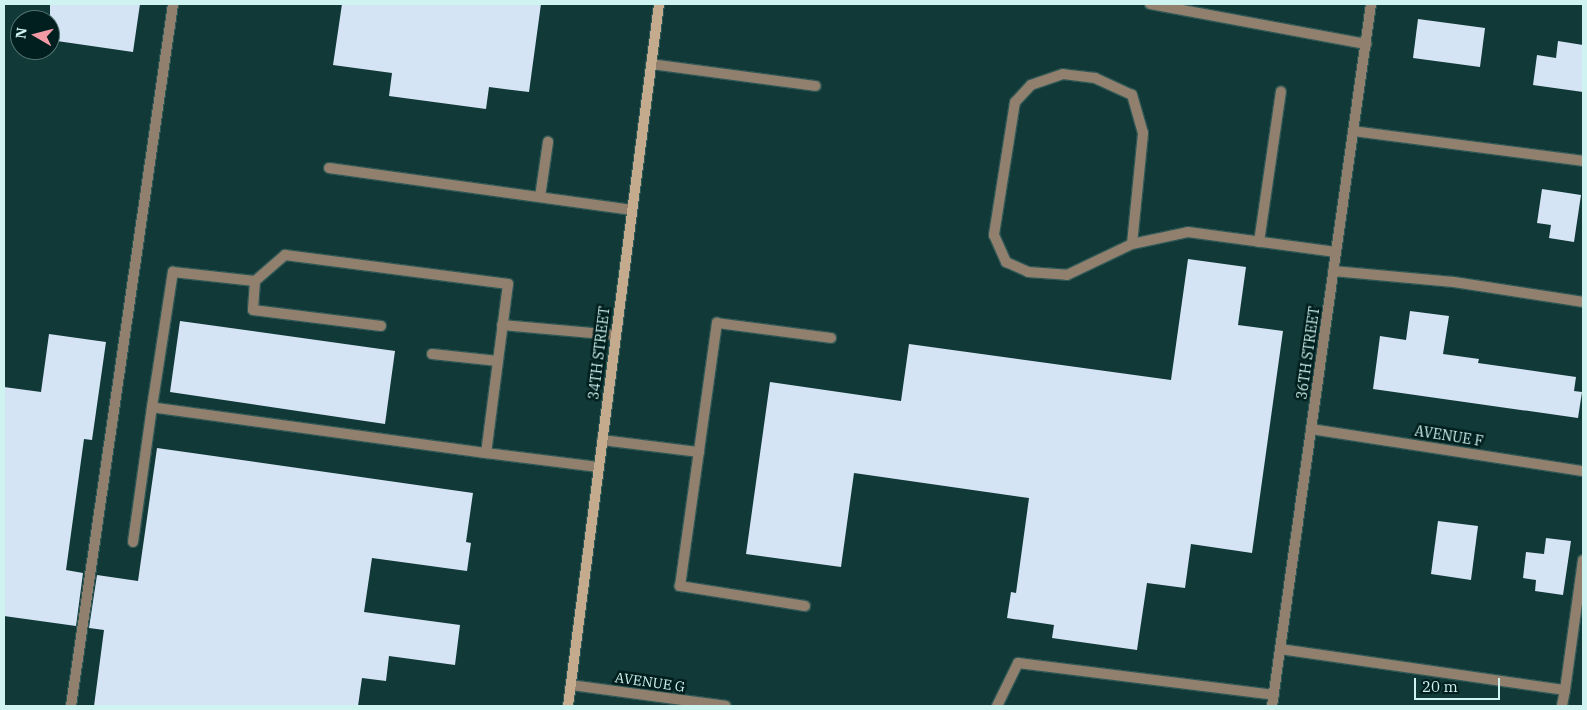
<!DOCTYPE html>
<html>
<head>
<meta charset="utf-8">
<style>
	body { margin:0 }
	#map { position:relative; width:1587px; height:710px; overflow:hidden; background:#113937; font-family:"IBM Plex Serif",serif }
	div>[style] { position:absolute }
	[style*='--x'] { left:calc(var(--x)*1px); top:calc(var(--y)*1px); width:calc(var(--w)*1px); rotate:calc(var(--a)*1deg) }
	.building>* { inset:0; background:#d4e4f5 }
	.roads { filter:drop-shadow(1px 0 #2f5755) drop-shadow(-1px 0 #2f5755) drop-shadow(0 1px #2f5755) drop-shadow(0 -1px #2f5755) }
	.lane>* { height:10px; margin:-5px; padding:0 5px; transform-origin:5px; border-radius:5px; background:#90806d }
	.street>* { height:10px; margin:-5px; padding:0 5px; transform-origin:5px; border-radius:5px; background:#90806d }
	.secondary>* { height:10px; margin:-5px; padding:0 5px; transform-origin:5px; border-radius:5px; background:#c5ab8e }
	span { translate:-50% -50%; white-space:nowrap; text-align:center; line-height:1.15; -webkit-text-stroke:5px #001f1e; paint-order:stroke }
	.street-label { font-size:14px; color:#cff3f0 }
	.frame { position:absolute; inset:0; border:5px solid #cff3f0; pointer-events:none }
	.north { position:absolute; left:10px; top:10px; width:50px; height:50px; box-sizing:border-box; background:#001f1e; border:1px solid #537472; border-radius:50%; rotate:278deg; font-size:14px; font-weight:700; line-height:20px; text-align:center; color:#cff3f0 }
	.north::after { content:''; display:block; margin:auto; width:18px; height:22px; background:#f39aa7; clip-path:polygon(50% 0,100% 100%,50% 72%,0 100%) }
	.scale { position:absolute; left:1414px; top:678px; width:86px; height:22px; box-sizing:border-box; border:2px solid #cff3f0; border-top:0; padding-left:6px; font-size:15px; line-height:18px; white-space:nowrap; color:#cff3f0; -webkit-text-stroke:4px #001f1e; paint-order:stroke }
</style>
</head>
<body>
<div id="map">
	<div class="building">
		<i style="clip-path:polygon(50px 4px,140px 4px,133px 52px,50px 40px)"></i>
		<i style="clip-path:polygon(342px 4px,541px 4px,529px 92px,489px 87px,486px 109px,389px 96px,392px 73px,333px 65px)"></i>
		<i style="clip-path:polygon(1418px 19px,1485px 28px,1480px 67px,1413px 58px)"></i>
		<i style="clip-path:polygon(1558px 41px,1583px 45px,1583px 92px,1533px 85px,1537px 55px,1556px 58px)"></i>
		<i style="clip-path:polygon(1542px 189px,1581px 195px,1574px 242px,1549px 238px,1551px 225px,1537px 223px)"></i>
		<i style="clip-path:polygon(1188px 259px,1246px 267px,1238px 325px,1283px 331px,1252px 553px,1191px 544px,1185px 588px,1147px 583px,1137px 650px,1052px 638px,1054px 625px,1007px 618px,1011px 592px,1016px 593px,1029px 498px,854px 473px,841px 567px,746px 554px,770px 382px,901px 401px,909px 344px,1171px 380px)"></i>
		<i style="clip-path:polygon(1410px 311px,1449px 316px,1443px 354px,1479px 359px,1478px 363px,1576px 377px,1574px 391px,1582px 392px,1578px 418px,1373px 389px,1380px 336px,1406px 340px)"></i>
		<i style="clip-path:polygon(180px 321px,395px 351px,385px 424px,170px 392px)"></i>
		<i style="clip-path:polygon(49px 334px,106px 342px,92px 440px,84px 439px,66px 570px,83px 573px,76px 626px,4px 616px,4px 387px,41px 392px)"></i>
		<i style="clip-path:polygon(157px 448px,473px 493px,466px 542px,471px 543px,467px 571px,372px 558px,364px 612px,460px 625px,455px 665px,389px 656px,386px 681px,362px 678px,358px 706px,94px 706px,104px 630px,89px 628px,97px 575px,138px 581px)"></i>
		<i style="clip-path:polygon(1438px 521px,1478px 526px,1471px 580px,1431px 574px)"></i>
		<i style="clip-path:polygon(1546px 538px,1571px 541px,1563px 595px,1535px 591px,1536px 580px,1523px 578px,1526px 552px,1544px 554px)"></i>
	</div>
	<div class="roads">
		<div class="lane">
			<i style="--x:1150;--y:4;--w:220;--a:10.5"></i>
			<i style="--x:651;--y:64;--w:166;--a:7.6"></i>
			<i style="--x:1353;--y:131;--w:232;--a:7.4"></i>
			<i style="--x:329;--y:168;--w:306;--a:7.9"></i>
			<i style="--x:540;--y:197;--w:56;--a:-81.7"></i>
			<i style="--x:1259;--y:242;--w:152;--a:-81.7"></i>
			<i style="--x:1132;--y:244;--w:112;--a:-84.3"></i>
			<i style="--x:1143;--y:133;--w:40;--a:-106"></i>
			<i style="--x:1132;--y:95;--w:41;--a:-155.3"></i>
			<i style="--x:1095;--y:78;--w:32;--a:-173"></i>
			<i style="--x:1063;--y:74;--w:34;--a:161"></i>
			<i style="--x:1031;--y:85;--w:23;--a:133"></i>
			<i style="--x:1015;--y:102;--w:135;--a:99"></i>
			<i style="--x:994;--y:235;--w:30;--a:66"></i>
			<i style="--x:1006;--y:262;--w:24;--a:24"></i>
			<i style="--x:1028;--y:272;--w:39;--a:4"></i>
			<i style="--x:1067;--y:275;--w:72;--a:-25.5"></i>
			<i style="--x:1132;--y:244;--w:57;--a:-12.1"></i>
			<i style="--x:1188;--y:232;--w:149;--a:7.7"></i>
			<i style="--x:1333;--y:271;--w:121;--a:5.2"></i>
			<i style="--x:1454;--y:282;--w:131;--a:8.8"></i>
			<i style="--x:255;--y:281;--w:29;--a:94"></i>
			<i style="--x:253;--y:310;--w:129;--a:7.1"></i>
			<i style="--x:502;--y:325;--w:113;--a:5.1"></i>
			<i style="--x:432;--y:354;--w:66;--a:6.1"></i>
			<i style="--x:602;--y:440;--w:98;--a:7.1"></i>
			<i style="--x:486;--y:453;--w:113;--a:7.1"></i>
			<i style="--x:133;--y:542;--w:136;--a:-82"></i>
			<i style="--x:152;--y:407;--w:137;--a:-81.2"></i>
			<i style="--x:173;--y:272;--w:82;--a:6.3"></i>
			<i style="--x:255;--y:281;--w:40;--a:-41"></i>
			<i style="--x:285;--y:255;--w:225;--a:7.4"></i>
			<i style="--x:508;--y:284;--w:170;--a:97.4"></i>
			<i style="--x:486;--y:453;--w:337;--a:-172.2"></i>
			<i style="--x:805;--y:606;--w:127;--a:-170.9"></i>
			<i style="--x:680;--y:586;--w:266;--a:-82"></i>
			<i style="--x:717;--y:323;--w:115;--a:7.5"></i>
			<i style="--x:1280;--y:649;--w:288;--a:8.2"></i>
			<i style="--x:1565;--y:690;--w:16;--a:101"></i>
			<i style="--x:1565;--y:690;--w:131;--a:-82.1"></i>
			<i style="--x:71;--y:706;--w:709;--a:-81.73"></i>
			<i style="--x:997;--y:706;--w:48;--a:-64"></i>
			<i style="--x:1018;--y:663;--w:258;--a:7.1"></i>
		</div>
		<div class="street">
			<i style="--x:1311;--y:429;--w:275;--a:8.8"></i>
			<i style="--x:571;--y:685;--w:156;--a:7.7"></i>
			<i style="--x:1272;--y:706;--w:709;--a:-81.97"></i>
		</div>
		<div class="secondary">
			<i style="--x:568;--y:706;--w:708;--a:-82.61"></i>
		</div>
	</div>
	<div class="street-label">
		<span style="left:599px;top:353px;rotate:-83deg">34TH STREET</span>
		<span style="left:1308px;top:353px;rotate:-82deg">36TH STREET</span>
		<span style="left:1449px;top:436px;rotate:9deg">AVENUE F</span>
		<span style="left:650px;top:682px;rotate:8deg">AVENUE G</span>
	</div>
	<div class="frame"></div>
	<div class="north">N</div>
	<div class="scale">20 m</div>
</div>
</body>
</html>
